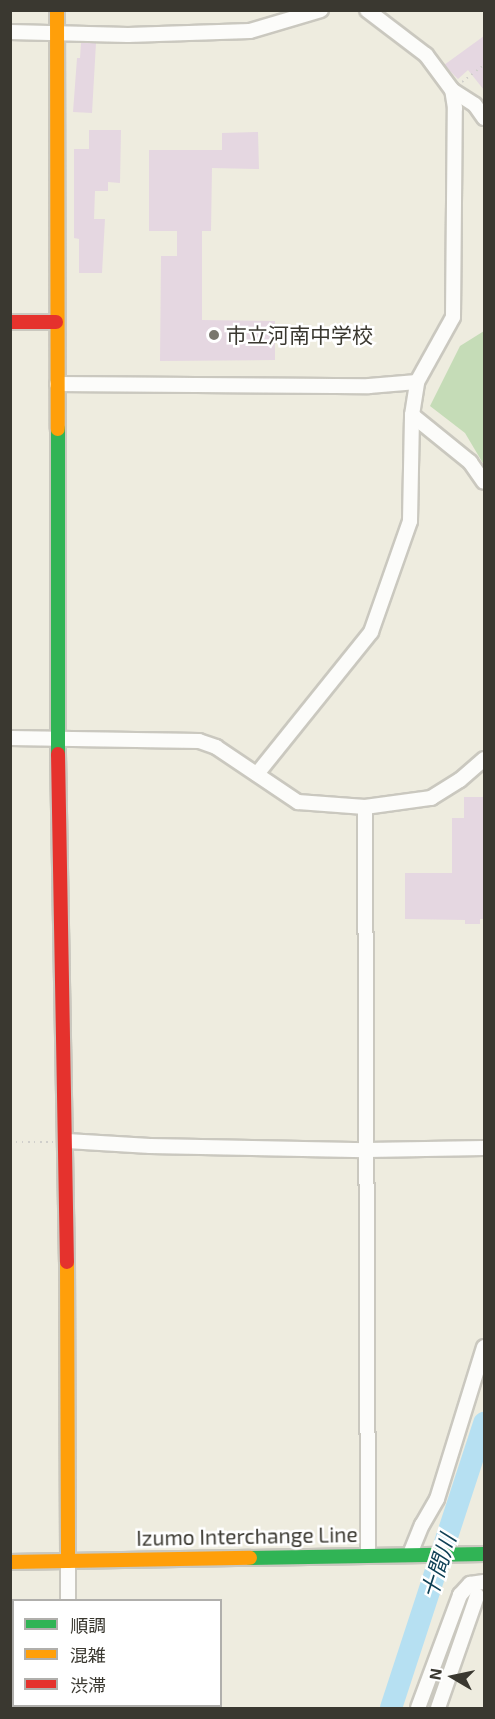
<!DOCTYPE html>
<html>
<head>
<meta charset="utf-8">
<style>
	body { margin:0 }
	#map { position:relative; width:495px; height:1719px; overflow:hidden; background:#eeecdf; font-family:"Exo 2","Noto Sans JP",sans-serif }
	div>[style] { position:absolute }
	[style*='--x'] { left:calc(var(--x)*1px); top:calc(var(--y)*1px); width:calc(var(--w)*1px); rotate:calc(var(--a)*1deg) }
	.green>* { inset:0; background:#c5dcb7 }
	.river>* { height:22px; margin:-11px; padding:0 11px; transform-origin:11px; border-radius:11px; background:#b6e0f2 }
	.building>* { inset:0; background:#e5d7e1 }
	.path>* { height:2px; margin-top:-1px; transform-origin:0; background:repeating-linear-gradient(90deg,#d0cfcb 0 1.5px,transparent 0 6px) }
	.roads { filter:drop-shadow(2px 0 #cac8bf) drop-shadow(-2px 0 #cac8bf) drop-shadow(0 2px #cac8bf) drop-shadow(0 -2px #cac8bf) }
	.street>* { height:14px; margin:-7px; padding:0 7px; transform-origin:7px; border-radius:7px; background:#fcfcfa }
	.fast>* { height:14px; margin:-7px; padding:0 7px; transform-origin:7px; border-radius:7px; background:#30b455 }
	.slow>* { height:14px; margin:-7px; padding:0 7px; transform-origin:7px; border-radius:7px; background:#ff9f0a }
	.jam>* { height:14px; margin:-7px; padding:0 7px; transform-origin:7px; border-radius:7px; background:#e5322d }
	.dots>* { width:16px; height:16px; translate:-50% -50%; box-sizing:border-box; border:3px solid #fff; border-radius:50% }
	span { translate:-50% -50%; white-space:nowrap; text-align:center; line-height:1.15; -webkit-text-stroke:5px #fff; paint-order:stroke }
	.poi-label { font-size:21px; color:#3a3830 }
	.left { translate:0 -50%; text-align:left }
	.street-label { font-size:21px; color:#3a3830 }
	.water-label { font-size:22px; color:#104156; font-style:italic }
	.frame { position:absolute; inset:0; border:12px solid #3a3830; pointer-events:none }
	.legend { position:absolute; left:12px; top:1599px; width:210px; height:108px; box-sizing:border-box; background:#fff; border:2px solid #b0afac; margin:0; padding:8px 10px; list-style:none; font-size:18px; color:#3a3830 }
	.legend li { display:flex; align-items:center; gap:12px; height:30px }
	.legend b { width:30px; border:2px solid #b0afac }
	.north { position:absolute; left:423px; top:1647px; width:60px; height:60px; -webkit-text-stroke:4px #fff; paint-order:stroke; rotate:279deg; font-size:16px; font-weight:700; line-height:24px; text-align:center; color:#3a3830 }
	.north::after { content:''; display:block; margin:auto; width:21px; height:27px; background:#3a3830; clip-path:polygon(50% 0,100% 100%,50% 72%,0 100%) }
</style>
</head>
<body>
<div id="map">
	<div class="green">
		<i style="clip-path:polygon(484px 331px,484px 465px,465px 433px,430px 406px,460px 346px)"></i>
	</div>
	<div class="river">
		<i style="--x:391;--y:1708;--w:300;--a:-71.9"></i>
	</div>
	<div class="building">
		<i style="clip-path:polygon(484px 36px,484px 90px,468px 70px,458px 79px,444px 65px)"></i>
		<i style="clip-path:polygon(81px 43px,96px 43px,92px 113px,73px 112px,77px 58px,80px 58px)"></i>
		<i style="clip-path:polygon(89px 130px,121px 130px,120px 183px,108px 182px,108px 191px,95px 191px,94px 219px,105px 219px,102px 273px,79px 273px,79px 239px,74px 238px,74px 149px,89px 149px)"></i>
		<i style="clip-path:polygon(258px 132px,259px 169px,212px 168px,211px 231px,202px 231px,202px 320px,275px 321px,275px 360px,160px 361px,161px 256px,177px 256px,177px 231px,149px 231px,149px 150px,222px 150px,222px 133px)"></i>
		<i style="clip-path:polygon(464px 797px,484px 797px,484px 919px,480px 919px,480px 924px,465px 924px,465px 920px,405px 919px,405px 873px,452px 873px,452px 818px,464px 818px)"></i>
	</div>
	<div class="path">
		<i style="--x:462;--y:82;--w:28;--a:-38"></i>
		<i style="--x:10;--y:1142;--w:43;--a:0"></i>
	</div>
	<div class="roads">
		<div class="street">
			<i style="--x:10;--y:32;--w:118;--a:1.5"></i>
			<i style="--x:128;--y:35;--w:122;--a:-1.9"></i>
			<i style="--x:250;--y:31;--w:74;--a:-16.5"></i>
			<i style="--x:452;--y:90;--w:27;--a:33"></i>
			<i style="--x:475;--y:105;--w:16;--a:55"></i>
			<i style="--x:57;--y:384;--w:312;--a:0.4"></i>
			<i style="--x:369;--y:386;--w:48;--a:-4.8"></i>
			<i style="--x:412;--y:415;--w:75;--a:39"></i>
			<i style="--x:470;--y:462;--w:24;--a:55"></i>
			<i style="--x:10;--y:738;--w:189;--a:0.9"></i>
			<i style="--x:199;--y:741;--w:18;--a:19"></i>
			<i style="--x:216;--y:747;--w:99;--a:33.9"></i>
			<i style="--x:298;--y:802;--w:67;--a:4.3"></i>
			<i style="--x:365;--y:807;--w:67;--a:-7.8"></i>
			<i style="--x:431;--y:798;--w:34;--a:-32"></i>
			<i style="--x:460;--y:780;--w:32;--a:-41"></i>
			<i style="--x:257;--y:774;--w:182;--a:-51.2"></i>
			<i style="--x:371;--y:632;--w:118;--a:-70.6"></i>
			<i style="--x:410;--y:521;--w:106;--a:-88.9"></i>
			<i style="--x:412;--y:415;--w:33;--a:-81"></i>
			<i style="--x:417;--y:382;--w:74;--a:-61"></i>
			<i style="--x:453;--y:317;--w:209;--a:-89.5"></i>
			<i style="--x:455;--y:108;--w:18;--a:-99"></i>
			<i style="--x:452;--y:90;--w:44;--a:-126.6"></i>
			<i style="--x:426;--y:55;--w:74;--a:-142.7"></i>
			<i style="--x:365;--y:807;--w:748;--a:89.77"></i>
			<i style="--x:67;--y:1141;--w:83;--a:3.4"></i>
			<i style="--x:150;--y:1146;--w:217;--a:1.1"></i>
			<i style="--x:367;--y:1150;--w:117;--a:-1"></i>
			<i style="--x:410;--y:1554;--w:31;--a:-68"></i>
			<i style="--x:422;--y:1525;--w:30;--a:-60"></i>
			<i style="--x:437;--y:1499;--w:159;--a:-72.8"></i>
			<i style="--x:68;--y:1561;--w:39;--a:90"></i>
			<i style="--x:68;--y:1706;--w:2;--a:90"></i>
			<i style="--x:418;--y:1708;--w:121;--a:-69.6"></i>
			<i style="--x:460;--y:1595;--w:15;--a:-48"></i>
			<i style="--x:470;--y:1584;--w:14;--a:-8"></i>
			<i style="--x:438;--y:1708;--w:119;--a:-70.8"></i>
		</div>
		<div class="fast">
			<i style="--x:58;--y:429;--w:325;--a:90"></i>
			<i style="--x:250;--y:1558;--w:234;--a:-1"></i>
		</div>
		<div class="slow">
			<i style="--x:57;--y:10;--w:419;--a:89.9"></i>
			<i style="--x:67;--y:1262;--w:299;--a:89.8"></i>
			<i style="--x:10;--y:1562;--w:240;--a:-1"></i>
		</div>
		<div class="jam">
			<i style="--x:10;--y:322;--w:46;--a:0"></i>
			<i style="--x:58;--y:754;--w:508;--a:88.99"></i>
		</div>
	</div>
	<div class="dots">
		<i style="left:214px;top:335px;background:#79776d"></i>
	</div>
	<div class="poi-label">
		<span class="left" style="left:226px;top:335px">市立河南中学校</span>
	</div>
	<div class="street-label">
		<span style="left:247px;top:1536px;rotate:-1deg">Izumo Interchange Line</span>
	</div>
	<div class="water-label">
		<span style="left:438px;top:1566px;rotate:-72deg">十間川</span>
	</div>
	<div class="frame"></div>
	<ul class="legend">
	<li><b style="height:8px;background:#30b455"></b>順調</li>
	<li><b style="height:8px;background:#ff9f0a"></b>混雑</li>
	<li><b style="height:8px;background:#e5322d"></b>渋滞</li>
	</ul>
	<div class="north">N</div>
</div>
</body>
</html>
